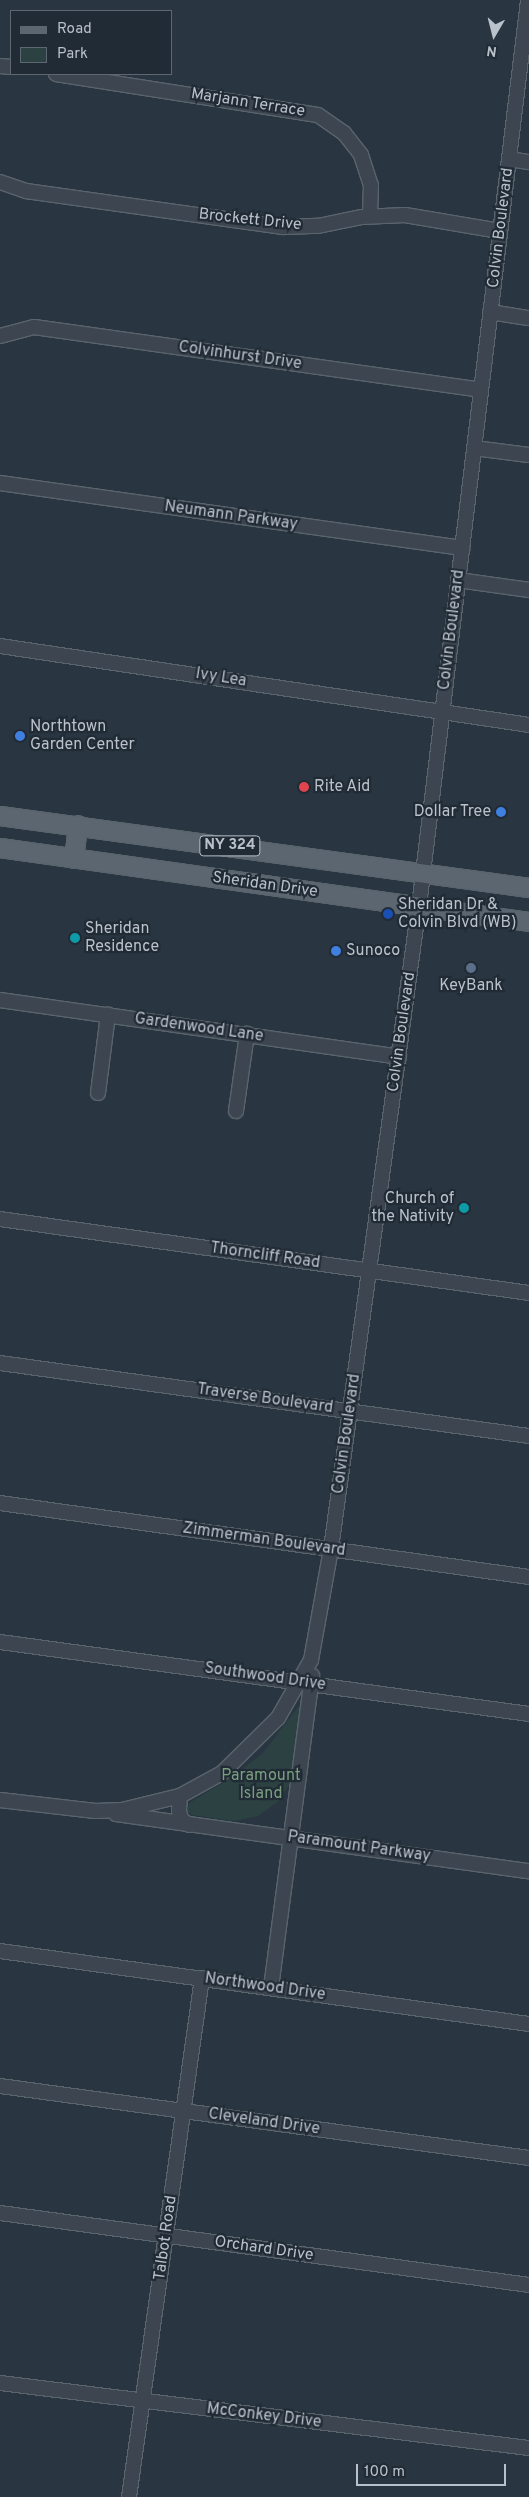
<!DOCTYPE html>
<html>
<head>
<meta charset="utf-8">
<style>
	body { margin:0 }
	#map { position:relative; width:529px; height:2497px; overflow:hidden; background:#293540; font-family:Overpass,sans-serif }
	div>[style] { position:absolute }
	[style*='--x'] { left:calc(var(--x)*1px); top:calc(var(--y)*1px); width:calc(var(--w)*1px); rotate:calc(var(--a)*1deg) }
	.green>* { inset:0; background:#2c4242 }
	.roads { filter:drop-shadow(1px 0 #5a646d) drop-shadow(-1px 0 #5a646d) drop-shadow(0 1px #5a646d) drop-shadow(0 -1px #5a646d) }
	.minor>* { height:14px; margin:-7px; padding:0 7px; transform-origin:7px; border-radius:7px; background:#3d4650 }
	.major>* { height:18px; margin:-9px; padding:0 9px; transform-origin:9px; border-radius:9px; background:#5b6670 }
	.dots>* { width:14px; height:14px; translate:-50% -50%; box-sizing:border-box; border:2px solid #212b35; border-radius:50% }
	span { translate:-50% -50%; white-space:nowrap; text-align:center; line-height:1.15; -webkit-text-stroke:4.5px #212b35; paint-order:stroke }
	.shield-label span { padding:1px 4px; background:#212b35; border:1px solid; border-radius:4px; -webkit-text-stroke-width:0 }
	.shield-label { font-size:15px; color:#b9c1ca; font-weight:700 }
	.street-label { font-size:16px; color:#b9c1ca }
	.poi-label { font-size:16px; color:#b9c1ca }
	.left { translate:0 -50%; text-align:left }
	.right { translate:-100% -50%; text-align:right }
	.park-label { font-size:16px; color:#7a9e7f }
	.legend { position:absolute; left:10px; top:10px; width:162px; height:65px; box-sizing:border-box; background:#212b35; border:1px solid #5e6771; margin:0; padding:6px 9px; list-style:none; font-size:15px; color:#b9c1ca }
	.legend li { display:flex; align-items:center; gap:10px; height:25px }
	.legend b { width:25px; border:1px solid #5e6771 }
	.north { position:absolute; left:469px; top:10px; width:50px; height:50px; -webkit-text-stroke:4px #212b35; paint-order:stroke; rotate:188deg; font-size:14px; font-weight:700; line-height:20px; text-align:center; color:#b9c1ca }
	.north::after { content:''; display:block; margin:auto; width:18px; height:22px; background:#b9c1ca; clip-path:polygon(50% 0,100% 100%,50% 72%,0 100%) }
	.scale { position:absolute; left:356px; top:2464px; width:150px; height:22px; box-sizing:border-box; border:2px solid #b9c1ca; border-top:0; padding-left:6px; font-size:15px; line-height:18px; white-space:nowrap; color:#b9c1ca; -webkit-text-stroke:4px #212b35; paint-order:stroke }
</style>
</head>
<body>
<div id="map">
	<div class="green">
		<i style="clip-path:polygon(301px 1703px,293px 1778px,279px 1801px,258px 1816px,234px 1821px,192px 1815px,187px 1811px,189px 1803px,231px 1778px,263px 1753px)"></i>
	</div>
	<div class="roads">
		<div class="minor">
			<i style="--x:0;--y:66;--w:11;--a:5"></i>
			<i style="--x:56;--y:74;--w:265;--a:8.9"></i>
			<i style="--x:318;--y:115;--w:32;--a:35"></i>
			<i style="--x:344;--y:133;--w:28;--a:52"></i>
			<i style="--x:361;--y:155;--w:32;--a:72"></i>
			<i style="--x:371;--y:185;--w:31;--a:92"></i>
			<i style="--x:509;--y:159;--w:20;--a:9"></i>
			<i style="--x:0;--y:182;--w:28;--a:19"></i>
			<i style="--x:26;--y:191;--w:260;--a:8"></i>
			<i style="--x:283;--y:227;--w:35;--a:-2"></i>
			<i style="--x:318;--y:226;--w:45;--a:-11.6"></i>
			<i style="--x:362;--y:217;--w:43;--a:-2.7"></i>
			<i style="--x:405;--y:215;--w:96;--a:9.6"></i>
			<i style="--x:490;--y:312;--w:39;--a:9"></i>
			<i style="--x:0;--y:336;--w:35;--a:-15"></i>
			<i style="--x:34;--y:327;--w:451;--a:8"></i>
			<i style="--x:474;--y:448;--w:55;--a:7.3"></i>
			<i style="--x:0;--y:483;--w:467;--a:8"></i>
			<i style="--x:458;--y:580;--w:72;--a:8"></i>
			<i style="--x:0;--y:646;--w:535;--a:8.49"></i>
			<i style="--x:0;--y:1000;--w:403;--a:8.1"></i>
			<i style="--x:98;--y:1093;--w:79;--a:-82.7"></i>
			<i style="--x:236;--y:1111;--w:78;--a:-81.9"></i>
			<i style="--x:0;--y:1219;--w:534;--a:7.96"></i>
			<i style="--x:0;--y:1363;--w:534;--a:7.86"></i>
			<i style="--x:0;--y:1503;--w:534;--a:7.96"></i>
			<i style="--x:0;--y:1642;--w:534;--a:7.75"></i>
			<i style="--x:180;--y:1796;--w:15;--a:94"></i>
			<i style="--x:179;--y:1811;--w:8;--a:76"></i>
			<i style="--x:181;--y:1819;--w:10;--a:37"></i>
			<i style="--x:0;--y:1800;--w:96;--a:6.6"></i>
			<i style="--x:95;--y:1811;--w:27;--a:-2"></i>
			<i style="--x:122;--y:1810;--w:60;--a:-13.6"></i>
			<i style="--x:180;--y:1796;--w:48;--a:-28.7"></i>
			<i style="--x:222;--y:1773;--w:78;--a:-44.5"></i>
			<i style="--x:278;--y:1718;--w:67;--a:-60.4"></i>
			<i style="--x:311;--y:1660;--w:113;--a:-79.8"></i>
			<i style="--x:331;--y:1549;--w:665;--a:-82.22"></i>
			<i style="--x:421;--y:890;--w:896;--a:-83.14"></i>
			<i style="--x:116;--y:1814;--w:417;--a:7.9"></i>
			<i style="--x:0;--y:1951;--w:534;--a:7.86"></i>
			<i style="--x:271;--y:1988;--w:315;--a:-82.5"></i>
			<i style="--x:0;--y:2086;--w:534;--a:7.75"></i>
			<i style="--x:0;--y:2213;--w:534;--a:7.75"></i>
			<i style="--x:0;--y:2383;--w:533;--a:7.01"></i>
			<i style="--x:129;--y:2497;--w:524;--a:-81.99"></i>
		</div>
		<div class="major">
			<i style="--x:0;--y:816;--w:534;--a:7.75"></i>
			<i style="--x:0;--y:848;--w:534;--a:7.96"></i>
			<i style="--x:74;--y:859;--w:34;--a:-83"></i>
		</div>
	</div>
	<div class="dots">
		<i style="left:20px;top:736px;background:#3f7fe0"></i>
		<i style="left:304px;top:787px;background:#e0444e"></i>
		<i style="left:501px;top:812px;background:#3f7fe0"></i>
		<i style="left:388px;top:914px;background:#1a4fb4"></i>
		<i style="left:75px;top:938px;background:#0f9aa8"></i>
		<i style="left:336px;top:951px;background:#3f7fe0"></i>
		<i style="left:471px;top:968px;background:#5c6f8a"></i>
		<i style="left:464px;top:1208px;background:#0f9aa8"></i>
	</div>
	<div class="shield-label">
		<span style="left:230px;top:846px">NY 324</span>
	</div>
	<div class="street-label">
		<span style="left:248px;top:103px;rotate:9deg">Marjann Terrace</span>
		<span style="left:250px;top:220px;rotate:6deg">Brockett Drive</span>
		<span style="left:501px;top:228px;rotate:-83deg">Colvin Boulevard</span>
		<span style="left:240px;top:356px;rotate:8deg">Colvinhurst Drive</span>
		<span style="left:231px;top:516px;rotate:8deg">Neumann Parkway</span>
		<span style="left:452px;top:630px;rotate:-83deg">Colvin Boulevard</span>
		<span style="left:221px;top:678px;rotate:9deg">Ivy Lea</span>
		<span style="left:265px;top:885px;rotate:8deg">Sheridan Drive</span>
		<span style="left:199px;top:1028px;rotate:8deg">Gardenwood Lane</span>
		<span style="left:402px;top:1032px;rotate:-82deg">Colvin Boulevard</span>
		<span style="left:265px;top:1256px;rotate:8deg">Thorncliff Road</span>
		<span style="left:265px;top:1399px;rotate:8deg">Traverse Boulevard</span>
		<span style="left:347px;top:1434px;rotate:-82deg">Colvin Boulevard</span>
		<span style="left:264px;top:1540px;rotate:8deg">Zimmerman Boulevard</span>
		<span style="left:265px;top:1677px;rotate:8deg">Southwood Drive</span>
		<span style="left:359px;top:1847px;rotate:8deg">Paramount Parkway</span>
		<span style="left:265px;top:1987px;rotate:8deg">Northwood Drive</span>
		<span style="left:264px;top:2122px;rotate:8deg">Cleveland Drive</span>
		<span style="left:166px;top:2238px;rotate:-82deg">Talbot Road</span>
		<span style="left:264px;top:2249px;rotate:8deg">Orchard Drive</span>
		<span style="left:264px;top:2416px;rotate:7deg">McConkey Drive</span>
	</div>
	<div class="poi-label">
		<span class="left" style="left:30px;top:736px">Northtown<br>Garden Center</span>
		<span class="left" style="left:314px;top:787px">Rite Aid</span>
		<span class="right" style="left:491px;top:812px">Dollar Tree</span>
		<span class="left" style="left:398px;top:914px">Sheridan Dr &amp;<br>Colvin Blvd (WB)</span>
		<span class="left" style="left:85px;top:938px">Sheridan<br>Residence</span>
		<span class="left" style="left:346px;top:951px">Sunoco</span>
		<span style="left:471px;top:986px">KeyBank</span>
		<span class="right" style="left:454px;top:1208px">Church of<br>the Nativity</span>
	</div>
	<div class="park-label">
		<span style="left:261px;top:1785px">Paramount<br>Island</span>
	</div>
	<ul class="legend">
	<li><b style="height:6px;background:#5b6670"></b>Road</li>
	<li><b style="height:14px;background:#2c4242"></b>Park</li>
	</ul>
	<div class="north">N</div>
	<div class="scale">100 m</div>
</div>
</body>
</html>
